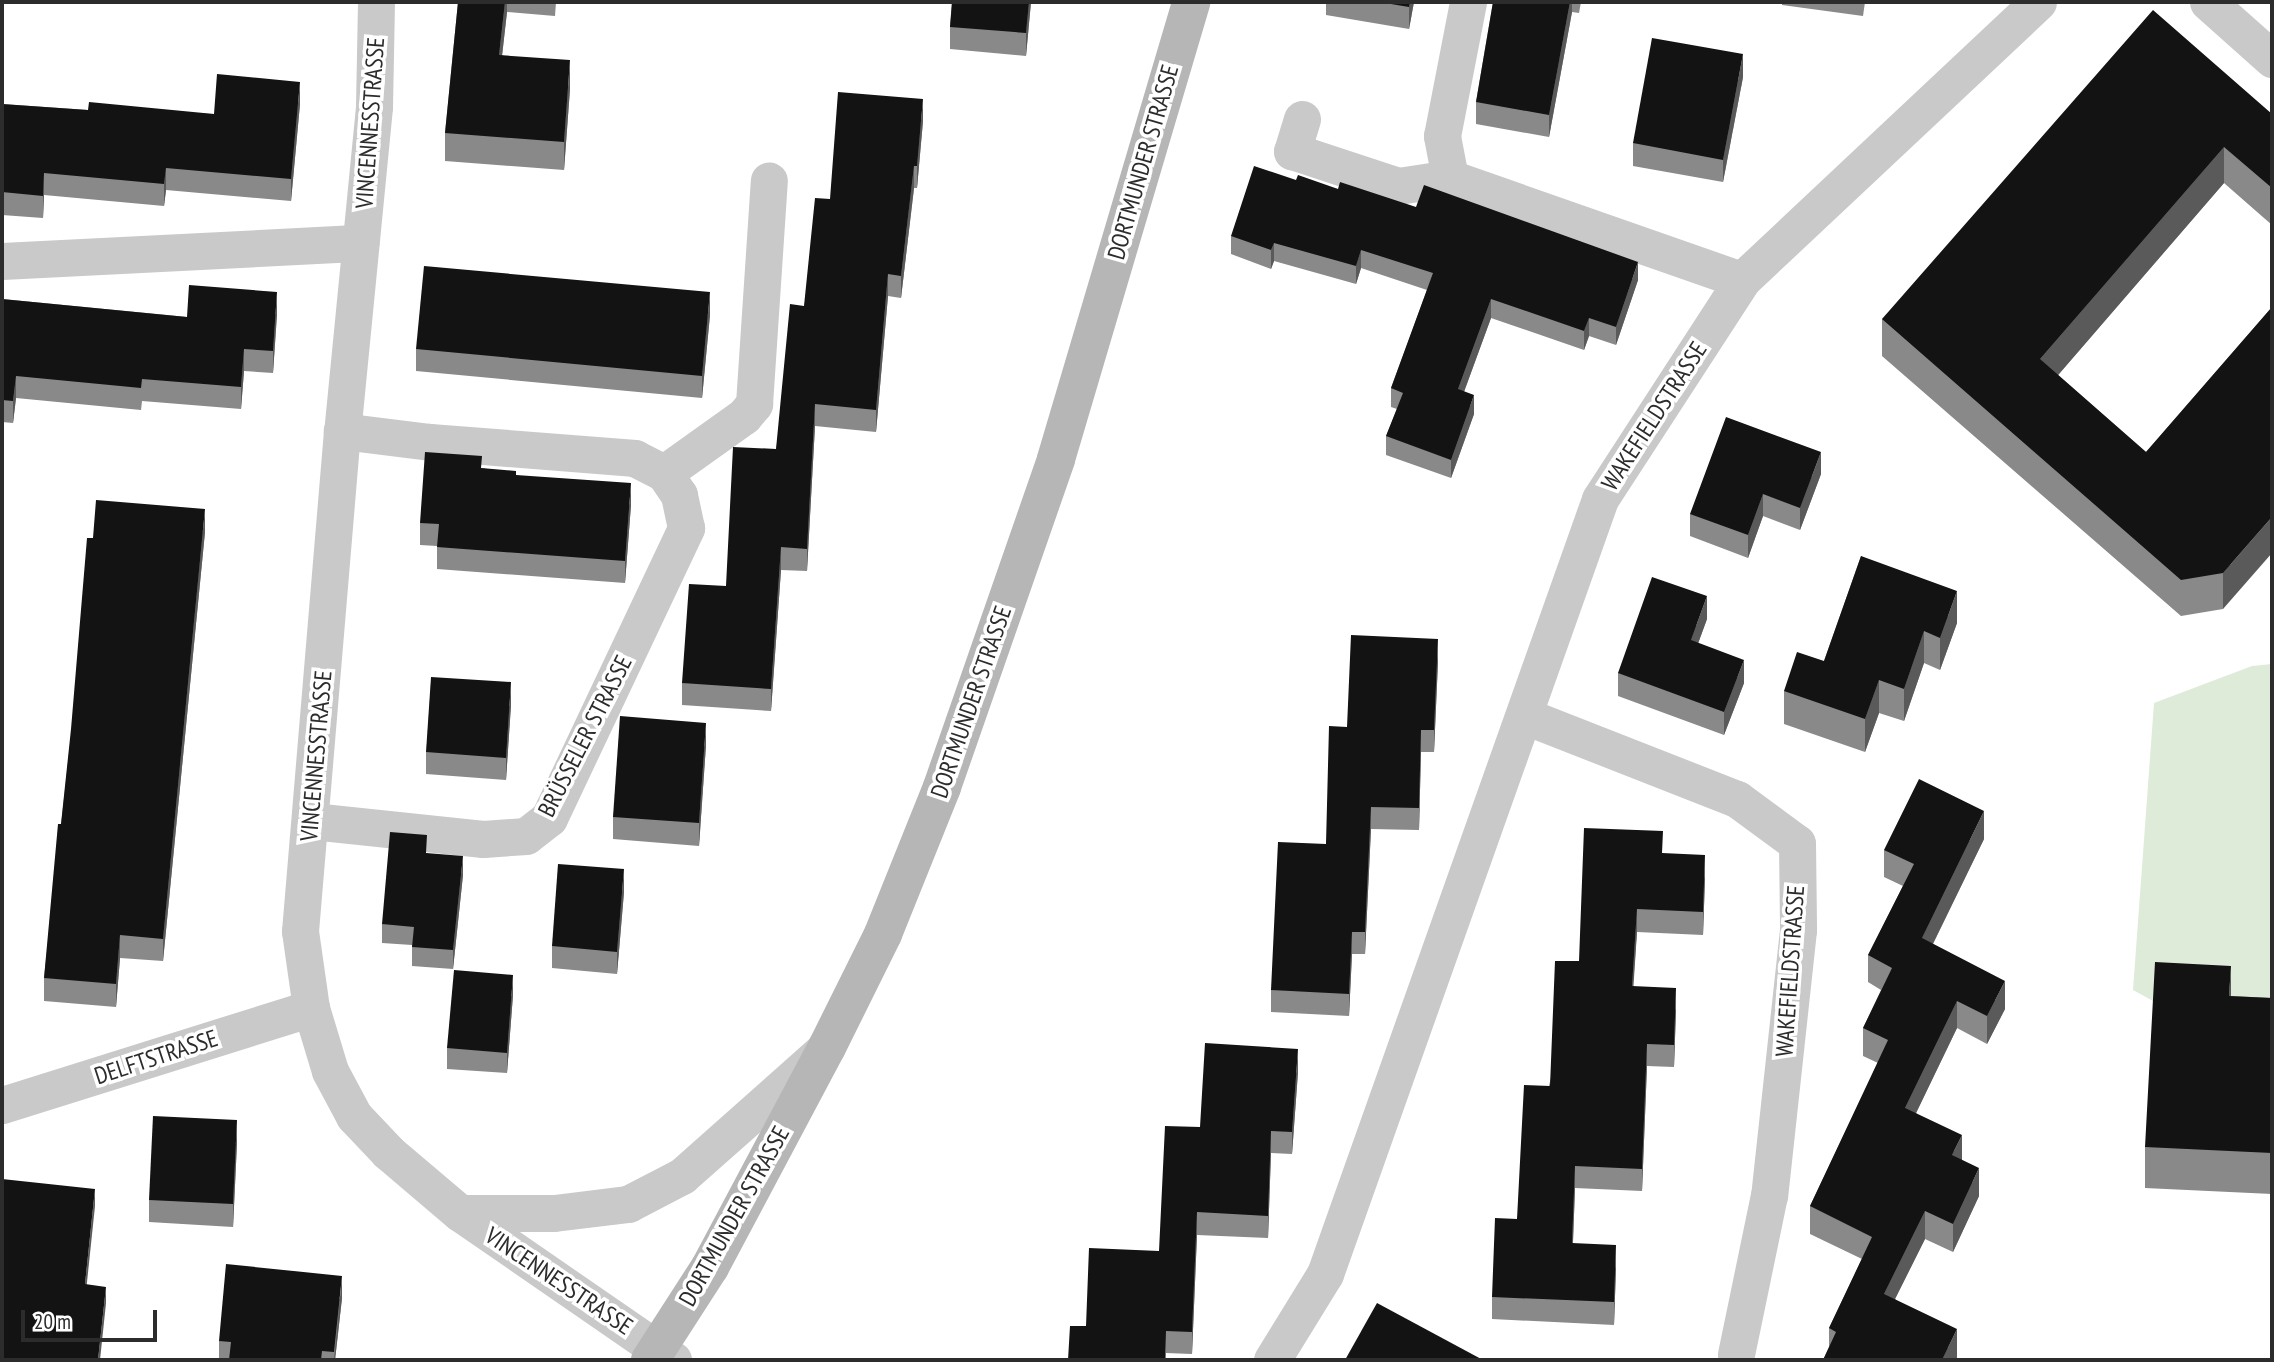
<!DOCTYPE html>
<html>
<head>
<meta charset="utf-8">
<style>
	body { margin:0 }
	#map { position:relative; width:2274px; height:1362px; overflow:hidden; background:#fff; font-family:"PT Sans Narrow",sans-serif }
	div>[style] { position:absolute }
	[style*='--x'] { left:calc(var(--x)*1px); top:calc(var(--y)*1px); width:calc(var(--w)*1px); rotate:calc(var(--a)*1deg) }
	.green>* { inset:0; background:#dfebd9 }
	.street>* { height:37px; margin:-18.5px; padding:0 18.5px; transform-origin:18.5px; border-radius:18.5px; background:#c9c9c9 }
	.secondary>* { height:38px; margin:-19px; padding:0 19px; transform-origin:19px; border-radius:19px; background:#b6b6b6 }
	.wall>* { inset:0; background:#898989 }
	.shaded-wall>* { inset:0; background:#5a5a5a }
	.building>* { inset:0; background:#131313 }
	span { translate:-50% -50%; white-space:nowrap; text-align:center; line-height:1.15; -webkit-text-stroke:7px #fff; paint-order:stroke }
	.street-label { font-size:24px; color:#2c2c2c }
	.frame { position:absolute; inset:0; border:4px solid #2c2c2c; pointer-events:none }
	.scale { position:absolute; left:21px; top:1310px; width:136px; height:32px; box-sizing:border-box; border:4px solid #2c2c2c; border-top:0; padding-left:9px; font-size:21px; line-height:24px; white-space:nowrap; color:#2c2c2c; -webkit-text-stroke:5px #fff; paint-order:stroke }
</style>
</head>
<body>
<div id="map">
	<div class="green">
		<i style="clip-path:polygon(2272px 664px,2272px 1009px,2155px 1002px,2133px 990px,2154px 703px,2252px 666px)"></i>
	</div>
	<div class="street">
		<i style="--x:376;--y:2;--w:105;--a:91.1"></i>
		<i style="--x:374;--y:107;--w:326;--a:95.6"></i>
		<i style="--x:342;--y:431;--w:502;--a:94.8"></i>
		<i style="--x:300;--y:931;--w:78;--a:81.9"></i>
		<i style="--x:311;--y:1008;--w:66;--a:73.2"></i>
		<i style="--x:330;--y:1071;--w:51;--a:61.9"></i>
		<i style="--x:354;--y:1116;--w:50;--a:46.6"></i>
		<i style="--x:388;--y:1152;--w:94;--a:40.3"></i>
		<i style="--x:460;--y:1213;--w:259;--a:34.6"></i>
		<i style="--x:2208;--y:2;--w:86;--a:41.7"></i>
		<i style="--x:1302;--y:119;--w:34;--a:107"></i>
		<i style="--x:1292;--y:151;--w:112;--a:18.3"></i>
		<i style="--x:1398;--y:186;--w:53;--a:-8.7"></i>
		<i style="--x:1450;--y:178;--w:309;--a:19.3"></i>
		<i style="--x:1450;--y:178;--w:43;--a:-100.8"></i>
		<i style="--x:1442;--y:136;--w:136;--a:-79"></i>
		<i style="--x:2;--y:261;--w:359;--a:-2.9"></i>
		<i style="--x:664;--y:473;--w:98;--a:-35.5"></i>
		<i style="--x:744;--y:416;--w:16;--a:-50"></i>
		<i style="--x:754;--y:404;--w:224;--a:-86.2"></i>
		<i style="--x:1525;--y:716;--w:228;--a:21.4"></i>
		<i style="--x:1737;--y:799;--w:74;--a:36.3"></i>
		<i style="--x:1797;--y:843;--w:87;--a:89.3"></i>
		<i style="--x:1798;--y:930;--w:267;--a:96.2"></i>
		<i style="--x:1769;--y:1195;--w:163;--a:101.7"></i>
		<i style="--x:312;--y:821;--w:172;--a:6"></i>
		<i style="--x:483;--y:839;--w:43;--a:-4"></i>
		<i style="--x:526;--y:836;--w:29;--a:-38"></i>
		<i style="--x:549;--y:818;--w:321;--a:-64.7"></i>
		<i style="--x:686;--y:528;--w:34;--a:-102"></i>
		<i style="--x:679;--y:495;--w:27;--a:-124"></i>
		<i style="--x:664;--y:473;--w:33;--a:-153"></i>
		<i style="--x:635;--y:458;--w:206;--a:-175.5"></i>
		<i style="--x:430;--y:442;--w:89;--a:-172.9"></i>
		<i style="--x:2;--y:1105;--w:324;--a:-17.4"></i>
		<i style="--x:460;--y:1213;--w:94;--a:0"></i>
		<i style="--x:554;--y:1213;--w:75;--a:-6.9"></i>
		<i style="--x:628;--y:1204;--w:61;--a:-27.4"></i>
		<i style="--x:682;--y:1176;--w:190;--a:-41.6"></i>
		<i style="--x:1272;--y:1360;--w:101;--a:-58.4"></i>
		<i style="--x:1325;--y:1274;--w:822;--a:-70.46"></i>
		<i style="--x:1600;--y:499;--w:261;--a:-57"></i>
		<i style="--x:1742;--y:280;--w:406;--a:-43.2"></i>
	</div>
	<div class="secondary">
		<i style="--x:650;--y:1360;--w:111;--a:-57.2"></i>
		<i style="--x:710;--y:1267;--w:249;--a:-62"></i>
		<i style="--x:827;--y:1047;--w:126;--a:-63.6"></i>
		<i style="--x:883;--y:934;--w:158;--a:-68.1"></i>
		<i style="--x:942;--y:787;--w:347;--a:-70.8"></i>
		<i style="--x:1056;--y:459;--w:477;--a:-73.5"></i>
	</div>
	<div class="wall">
		<i style="clip-path:polygon(458px 2px,556px 2px,555px 16px,507px 12px,502px 55px,570px 89px,564px 170px,445px 161px,445px 133px)"></i>
		<i style="clip-path:polygon(952px 2px,1031px 2px,1026px 56px,950px 49px,950px 27px)"></i>
		<i style="clip-path:polygon(1326px 2px,1414px 2px,1409px 29px,1326px 15px)"></i>
		<i style="clip-path:polygon(1493px 2px,1581px 2px,1579px 13px,1572px 12px,1549px 137px,1476px 124px,1476px 102px)"></i>
		<i style="clip-path:polygon(1782px 2px,1865px 2px,1863px 16px,1782px 5px)"></i>
		<i style="clip-path:polygon(1743px 77px,1723px 182px,1633px 166px,1633px 143px)"></i>
		<i style="clip-path:polygon(2px 104px,88px 110px,214px 114px,300px 104px,291px 201px,166px 190px,164px 206px,44px 195px,43px 218px,2px 215px)"></i>
		<i style="clip-path:polygon(2272px 114px,2272px 225px,2224px 183px,2058px 375px,2146px 452px,2272px 307px,2223px 609px,2181px 616px,1882px 356px,1882px 319px)"></i>
		<i style="clip-path:polygon(923px 121px,917px 188px,914px 188px,901px 298px,888px 296px,876px 432px,815px 426px,807px 571px,781px 570px,771px 711px,682px 705px,682px 683px,726px 586px,776px 449px,804px 306px,830px 199px)"></i>
		<i style="clip-path:polygon(1296px 180px,1338px 189px,1638px 280px,1616px 345px,1589px 336px,1584px 350px,1491px 318px,1464px 392px,1474px 414px,1451px 478px,1386px 455px,1386px 436px,1397px 409px,1391px 407px,1391px 388px,1427px 290px,1361px 268px,1356px 284px,1274px 261px,1271px 269px,1231px 254px,1231px 236px)"></i>
		<i style="clip-path:polygon(2px 299px,187px 317px,277px 314px,273px 373px,244px 371px,241px 409px,142px 401px,141px 410px,16px 398px,13px 423px,2px 422px)"></i>
		<i style="clip-path:polygon(710px 315px,702px 398px,416px 371px,416px 349px)"></i>
		<i style="clip-path:polygon(482px 468px,516px 475px,631px 505px,625px 583px,437px 569px,437px 546px,420px 545px,420px 523px)"></i>
		<i style="clip-path:polygon(1821px 474px,1800px 530px,1763px 516px,1748px 558px,1690px 536px,1690px 514px)"></i>
		<i style="clip-path:polygon(205px 532px,163px 961px,120px 958px,116px 1007px,44px 1001px,44px 978px,93px 538px)"></i>
		<i style="clip-path:polygon(1861px 556px,1957px 623px,1940px 670px,1924px 663px,1904px 721px,1879px 713px,1865px 752px,1784px 724px,1784px 691px,1824px 661px)"></i>
		<i style="clip-path:polygon(1707px 619px,1698px 643px,1744px 683px,1724px 735px,1618px 696px,1618px 673px)"></i>
		<i style="clip-path:polygon(1438px 662px,1434px 752px,1421px 752px,1419px 830px,1371px 829px,1365px 954px,1352px 954px,1349px 1016px,1271px 1012px,1271px 990px,1326px 844px,1347px 727px)"></i>
		<i style="clip-path:polygon(511px 705px,506px 780px,426px 774px,426px 752px)"></i>
		<i style="clip-path:polygon(706px 745px,699px 846px,613px 839px,613px 817px)"></i>
		<i style="clip-path:polygon(1984px 839px,1933px 944px,2005px 1009px,1987px 1044px,1957px 1028px,1916px 1113px,1962px 1160px,1979px 1196px,1953px 1252px,1925px 1239px,1895px 1299px,1957px 1357px,1956px 1360px,1823px 1360px,1829px 1347px,1829px 1328px,1862px 1259px,1810px 1234px,1810px 1206px,1878px 1063px,1863px 1056px,1863px 1028px,1881px 990px,1868px 982px,1868px 955px,1903px 886px,1884px 877px,1884px 850px)"></i>
		<i style="clip-path:polygon(427px 853px,463px 875px,453px 969px,412px 966px,412px 945px,382px 943px,382px 924px)"></i>
		<i style="clip-path:polygon(1663px 853px,1705px 878px,1703px 935px,1637px 932px,1633px 986px,1676px 1010px,1674px 1067px,1647px 1066px,1642px 1191px,1575px 1188px,1573px 1243px,1616px 1268px,1614px 1325px,1492px 1319px,1492px 1297px,1517px 1219px,1579px 961px)"></i>
		<i style="clip-path:polygon(624px 892px,617px 974px,552px 968px,552px 946px)"></i>
		<i style="clip-path:polygon(513px 995px,507px 1073px,447px 1069px,447px 1048px)"></i>
		<i style="clip-path:polygon(2231px 996px,2272px 998px,2272px 1194px,2145px 1188px,2145px 1147px)"></i>
		<i style="clip-path:polygon(1298px 1072px,1292px 1154px,1271px 1153px,1268px 1238px,1197px 1235px,1192px 1354px,1166px 1353px,1166px 1360px,1068px 1360px,1086px 1326px,1159px 1251px,1200px 1127px)"></i>
		<i style="clip-path:polygon(237px 1143px,233px 1227px,149px 1222px,149px 1200px)"></i>
		<i style="clip-path:polygon(342px 1298px,335px 1360px,219px 1360px,219px 1341px)"></i>
	</div>
	<div class="shaded-wall">
		<i style="clip-path:polygon(505px 2px,507px 2px,507px 12px,499px 83px,499px 55px)"></i>
		<i style="clip-path:polygon(1029px 2px,1031px 2px,1026px 56px,1026px 33px)"></i>
		<i style="clip-path:polygon(1410px 2px,1414px 2px,1409px 29px,1409px 7px)"></i>
		<i style="clip-path:polygon(1570px 2px,1572px 2px,1572px 12px,1549px 137px,1549px 115px)"></i>
		<i style="clip-path:polygon(1743px 54px,1743px 77px,1723px 182px,1723px 160px)"></i>
		<i style="clip-path:polygon(570px 60px,570px 89px,564px 170px,564px 142px)"></i>
		<i style="clip-path:polygon(300px 82px,300px 104px,291px 201px,291px 179px)"></i>
		<i style="clip-path:polygon(923px 99px,923px 121px,917px 188px,917px 166px)"></i>
		<i style="clip-path:polygon(2224px 147px,2224px 183px,2040px 396px,2040px 359px)"></i>
		<i style="clip-path:polygon(914px 166px,914px 188px,901px 298px,901px 276px)"></i>
		<i style="clip-path:polygon(166px 168px,166px 190px,164px 206px,164px 184px)"></i>
		<i style="clip-path:polygon(44px 173px,44px 195px,43px 218px,43px 196px)"></i>
		<i style="clip-path:polygon(1274px 243px,1274px 261px,1271px 269px,1271px 250px)"></i>
		<i style="clip-path:polygon(1361px 250px,1361px 268px,1356px 284px,1356px 266px)"></i>
		<i style="clip-path:polygon(1638px 262px,1638px 280px,1616px 345px,1616px 327px)"></i>
		<i style="clip-path:polygon(888px 274px,888px 296px,876px 432px,876px 410px)"></i>
		<i style="clip-path:polygon(277px 292px,277px 314px,273px 373px,273px 351px)"></i>
		<i style="clip-path:polygon(710px 292px,710px 315px,702px 398px,702px 376px)"></i>
		<i style="clip-path:polygon(1491px 299px,1491px 318px,1458px 408px,1458px 389px)"></i>
		<i style="clip-path:polygon(1589px 318px,1589px 336px,1584px 350px,1584px 331px)"></i>
		<i style="clip-path:polygon(244px 349px,244px 371px,241px 409px,241px 387px)"></i>
		<i style="clip-path:polygon(16px 376px,16px 398px,13px 423px,13px 401px)"></i>
		<i style="clip-path:polygon(1474px 395px,1474px 414px,1451px 478px,1451px 460px)"></i>
		<i style="clip-path:polygon(815px 404px,815px 426px,807px 571px,807px 549px)"></i>
		<i style="clip-path:polygon(1821px 452px,1821px 474px,1800px 530px,1800px 508px)"></i>
		<i style="clip-path:polygon(631px 483px,631px 505px,625px 583px,625px 561px)"></i>
		<i style="clip-path:polygon(1763px 494px,1763px 516px,1748px 558px,1748px 535px)"></i>
		<i style="clip-path:polygon(205px 509px,205px 532px,163px 961px,163px 939px)"></i>
		<i style="clip-path:polygon(2272px 517px,2272px 553px,2223px 609px,2223px 573px)"></i>
		<i style="clip-path:polygon(781px 547px,781px 570px,771px 711px,771px 689px)"></i>
		<i style="clip-path:polygon(1957px 591px,1957px 623px,1940px 670px,1940px 638px)"></i>
		<i style="clip-path:polygon(1707px 596px,1707px 619px,1691px 663px,1691px 640px)"></i>
		<i style="clip-path:polygon(1924px 631px,1924px 663px,1904px 721px,1904px 689px)"></i>
		<i style="clip-path:polygon(1438px 639px,1438px 662px,1434px 752px,1434px 730px)"></i>
		<i style="clip-path:polygon(1744px 660px,1744px 683px,1724px 735px,1724px 712px)"></i>
		<i style="clip-path:polygon(1879px 680px,1879px 713px,1865px 752px,1865px 719px)"></i>
		<i style="clip-path:polygon(511px 682px,511px 705px,506px 780px,506px 758px)"></i>
		<i style="clip-path:polygon(706px 723px,706px 745px,699px 846px,699px 823px)"></i>
		<i style="clip-path:polygon(1421px 730px,1421px 752px,1419px 830px,1419px 808px)"></i>
		<i style="clip-path:polygon(1371px 807px,1371px 829px,1365px 954px,1365px 932px)"></i>
		<i style="clip-path:polygon(1984px 811px,1984px 839px,1922px 966px,1922px 938px)"></i>
		<i style="clip-path:polygon(1705px 855px,1705px 878px,1703px 935px,1703px 912px)"></i>
		<i style="clip-path:polygon(463px 856px,463px 875px,453px 969px,453px 950px)"></i>
		<i style="clip-path:polygon(624px 869px,624px 892px,617px 974px,617px 952px)"></i>
		<i style="clip-path:polygon(1637px 909px,1637px 932px,1632px 1008px,1632px 986px)"></i>
		<i style="clip-path:polygon(1352px 932px,1352px 954px,1349px 1016px,1349px 994px)"></i>
		<i style="clip-path:polygon(120px 935px,120px 958px,116px 1007px,116px 984px)"></i>
		<i style="clip-path:polygon(2231px 966px,2231px 1006px,2229px 996px)"></i>
		<i style="clip-path:polygon(513px 975px,513px 995px,507px 1073px,507px 1053px)"></i>
		<i style="clip-path:polygon(2005px 981px,2005px 1009px,1987px 1044px,1987px 1016px)"></i>
		<i style="clip-path:polygon(1676px 988px,1676px 1010px,1674px 1067px,1674px 1045px)"></i>
		<i style="clip-path:polygon(1957px 1001px,1957px 1028px,1905px 1136px,1905px 1108px)"></i>
		<i style="clip-path:polygon(1647px 1044px,1647px 1066px,1642px 1191px,1642px 1169px)"></i>
		<i style="clip-path:polygon(1298px 1049px,1298px 1072px,1292px 1154px,1292px 1132px)"></i>
		<i style="clip-path:polygon(237px 1120px,237px 1143px,233px 1227px,233px 1204px)"></i>
		<i style="clip-path:polygon(1271px 1131px,1271px 1153px,1268px 1238px,1268px 1216px)"></i>
		<i style="clip-path:polygon(1962px 1135px,1962px 1162px,1952px 1155px)"></i>
		<i style="clip-path:polygon(1575px 1166px,1575px 1188px,1572px 1266px,1572px 1243px)"></i>
		<i style="clip-path:polygon(1979px 1168px,1979px 1196px,1953px 1252px,1953px 1224px)"></i>
		<i style="clip-path:polygon(95px 1189px,95px 1206px,85px 1301px,85px 1284px)"></i>
		<i style="clip-path:polygon(1925px 1211px,1925px 1239px,1884px 1321px,1884px 1294px)"></i>
		<i style="clip-path:polygon(1197px 1212px,1197px 1235px,1192px 1354px,1192px 1332px)"></i>
		<i style="clip-path:polygon(1616px 1245px,1616px 1268px,1614px 1325px,1614px 1302px)"></i>
		<i style="clip-path:polygon(342px 1276px,342px 1298px,335px 1360px,334px 1360px)"></i>
		<i style="clip-path:polygon(106px 1287px,106px 1303px,100px 1360px,98px 1360px)"></i>
		<i style="clip-path:polygon(1957px 1329px,1957px 1357px,1956px 1360px,1942px 1360px)"></i>
	</div>
	<div class="building">
		<i style="clip-path:polygon(458px 2px,505px 2px,499px 55px,570px 60px,564px 142px,445px 133px)"></i>
		<i style="clip-path:polygon(952px 2px,1029px 2px,1026px 33px,950px 27px)"></i>
		<i style="clip-path:polygon(1379px 2px,1410px 2px,1409px 7px)"></i>
		<i style="clip-path:polygon(1493px 2px,1570px 2px,1549px 115px,1476px 102px)"></i>
		<i style="clip-path:polygon(2153px 10px,2272px 114px,2272px 188px,2224px 147px,2040px 359px,2146px 452px,2272px 307px,2272px 517px,2223px 573px,2181px 580px,1882px 319px)"></i>
		<i style="clip-path:polygon(1652px 38px,1743px 54px,1723px 160px,1633px 143px)"></i>
		<i style="clip-path:polygon(217px 74px,300px 82px,291px 179px,166px 168px,164px 184px,44px 173px,43px 196px,2px 192px,2px 104px,88px 110px,89px 102px,214px 114px)"></i>
		<i style="clip-path:polygon(838px 92px,923px 99px,917px 166px,914px 166px,901px 276px,888px 274px,876px 410px,815px 404px,807px 549px,781px 547px,771px 689px,682px 683px,689px 584px,726px 586px,733px 447px,776px 449px,790px 304px,804px 306px,815px 198px,830px 199px)"></i>
		<i style="clip-path:polygon(1254px 166px,1296px 180px,1298px 175px,1338px 189px,1340px 182px,1416px 207px,1424px 185px,1638px 262px,1616px 327px,1589px 318px,1584px 331px,1491px 299px,1458px 389px,1474px 395px,1451px 460px,1386px 436px,1403px 393px,1391px 388px,1433px 273px,1361px 250px,1356px 266px,1274px 243px,1271px 250px,1231px 236px)"></i>
		<i style="clip-path:polygon(424px 266px,710px 292px,702px 376px,416px 349px)"></i>
		<i style="clip-path:polygon(189px 285px,277px 292px,273px 351px,244px 349px,241px 387px,142px 379px,141px 388px,16px 376px,13px 401px,2px 400px,2px 299px,187px 317px)"></i>
		<i style="clip-path:polygon(1726px 417px,1821px 452px,1800px 508px,1763px 494px,1748px 535px,1690px 514px)"></i>
		<i style="clip-path:polygon(425px 452px,482px 456px,481px 468px,516px 471px,516px 475px,631px 483px,625px 561px,437px 547px,439px 524px,420px 523px)"></i>
		<i style="clip-path:polygon(96px 500px,205px 509px,163px 939px,120px 935px,116px 984px,44px 978px,58px 824px,61px 824px,71px 729px,87px 538px,93px 538px)"></i>
		<i style="clip-path:polygon(1861px 556px,1957px 591px,1940px 638px,1924px 631px,1904px 689px,1879px 680px,1865px 719px,1784px 691px,1797px 652px,1824px 661px)"></i>
		<i style="clip-path:polygon(1652px 577px,1707px 596px,1691px 640px,1744px 660px,1724px 712px,1618px 673px)"></i>
		<i style="clip-path:polygon(1351px 635px,1438px 639px,1434px 730px,1421px 730px,1419px 808px,1371px 807px,1365px 932px,1352px 932px,1349px 994px,1271px 990px,1278px 842px,1326px 844px,1329px 726px,1347px 727px)"></i>
		<i style="clip-path:polygon(431px 677px,511px 682px,506px 758px,426px 752px)"></i>
		<i style="clip-path:polygon(620px 716px,706px 723px,699px 823px,613px 817px)"></i>
		<i style="clip-path:polygon(1919px 779px,1984px 811px,1922px 938px,2005px 981px,1987px 1016px,1957px 1001px,1905px 1108px,1962px 1135px,1952px 1155px,1979px 1168px,1953px 1224px,1925px 1211px,1884px 1294px,1957px 1329px,1942px 1360px,1823px 1360px,1836px 1332px,1829px 1328px,1872px 1237px,1810px 1206px,1888px 1040px,1863px 1028px,1892px 968px,1868px 955px,1914px 864px,1884px 850px)"></i>
		<i style="clip-path:polygon(1584px 828px,1663px 831px,1662px 853px,1705px 855px,1703px 912px,1637px 909px,1632px 986px,1676px 988px,1674px 1045px,1647px 1044px,1642px 1169px,1575px 1166px,1572px 1243px,1616px 1245px,1614px 1302px,1492px 1297px,1495px 1218px,1517px 1219px,1524px 1085px,1550px 1086px,1555px 961px,1579px 961px)"></i>
		<i style="clip-path:polygon(390px 832px,427px 835px,426px 853px,463px 856px,453px 950px,412px 947px,414px 927px,382px 924px)"></i>
		<i style="clip-path:polygon(558px 864px,624px 869px,617px 952px,552px 946px)"></i>
		<i style="clip-path:polygon(2155px 962px,2231px 966px,2229px 996px,2272px 998px,2272px 1153px,2145px 1147px)"></i>
		<i style="clip-path:polygon(454px 970px,513px 975px,507px 1053px,447px 1048px)"></i>
		<i style="clip-path:polygon(1205px 1043px,1298px 1049px,1292px 1132px,1271px 1131px,1268px 1216px,1197px 1212px,1192px 1332px,1166px 1331px,1165px 1360px,1068px 1360px,1070px 1326px,1086px 1326px,1089px 1248px,1159px 1251px,1165px 1126px,1200px 1127px)"></i>
		<i style="clip-path:polygon(153px 1116px,237px 1120px,233px 1204px,149px 1200px)"></i>
		<i style="clip-path:polygon(2px 1179px,95px 1189px,85px 1284px,106px 1287px,98px 1360px,2px 1360px)"></i>
		<i style="clip-path:polygon(226px 1264px,342px 1276px,334px 1352px,322px 1351px,321px 1360px,229px 1360px,231px 1342px,219px 1341px)"></i>
		<i style="clip-path:polygon(1377px 1303px,1483px 1360px,1345px 1360px)"></i>
	</div>
	<div class="street-label">
		<span style="left:370px;top:123px;rotate:-86deg">VINCENNESSTRASSE</span>
		<span style="left:1143px;top:162px;rotate:-74deg">DORTMUNDER STRASSE</span>
		<span style="left:1654px;top:416px;rotate:-57deg">WAKEFIELDSTRASSE</span>
		<span style="left:971px;top:702px;rotate:-71deg">DORTMUNDER STRASSE</span>
		<span style="left:585px;top:736px;rotate:-63deg">BRÜSSELER STRASSE</span>
		<span style="left:316px;top:756px;rotate:-85deg">VINCENNESSTRASSE</span>
		<span style="left:1790px;top:971px;rotate:-86deg">WAKEFIELDSTRASSE</span>
		<span style="left:156px;top:1057px;rotate:-18deg">DELFTSTRASSE</span>
		<span style="left:734px;top:1216px;rotate:-61deg">DORTMUNDER STRASSE</span>
		<span style="left:559px;top:1281px;rotate:34deg">VINCENNESSTRASSE</span>
	</div>
	<div class="frame"></div>
	<div class="scale">20 m</div>
</div>
</body>
</html>
